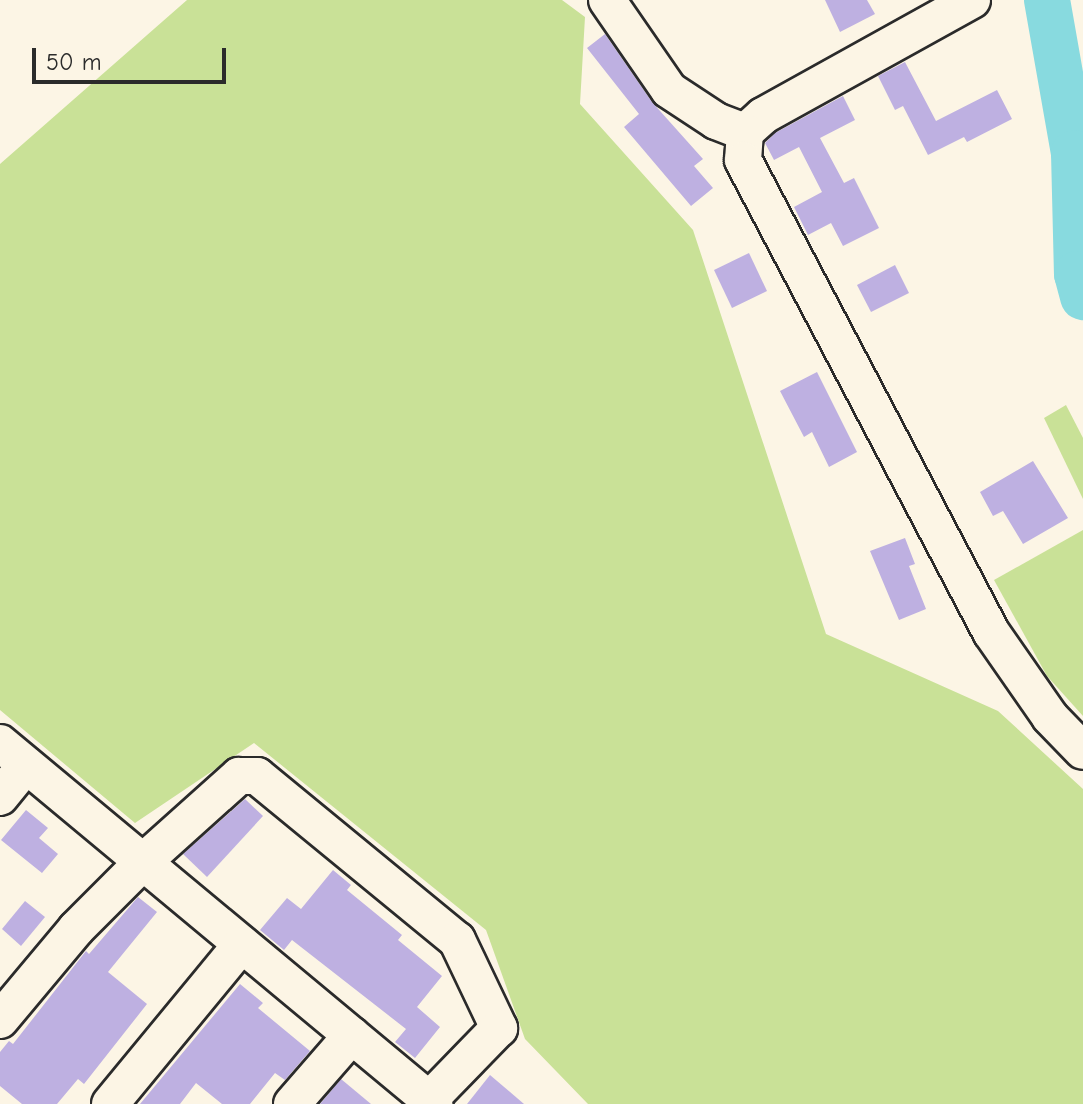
<!DOCTYPE html>
<html>
<head>
<meta charset="utf-8">
<style>
	body { margin:0 }
	#map { position:relative; width:1083px; height:1104px; overflow:hidden; background:#fcf5e5; font-family:"Comic Neue",sans-serif }
	div>[style] { position:absolute }
	[style*='--x'] { left:calc(var(--x)*1px); top:calc(var(--y)*1px); width:calc(var(--w)*1px); rotate:calc(var(--a)*1deg) }
	.green>* { inset:0; background:#c9e197 }
	.river>* { height:46px; margin:-23px; padding:0 23px; transform-origin:23px; border-radius:23px; background:#88dadf }
	.building>* { inset:0; background:#beb0e1 }
	.roads { filter:drop-shadow(2px 0 #2b2b2b) drop-shadow(-2px 0 #2b2b2b) drop-shadow(0 2px #2b2b2b) drop-shadow(0 -2px #2b2b2b) }
	.minor>* { height:36px; margin:-18px; padding:0 18px; transform-origin:18px; border-radius:18px; background:#fcf5e5 }
	span { translate:-50% -50%; white-space:nowrap; text-align:center; line-height:1.15; -webkit-text-stroke:7px #fcf5e5; paint-order:stroke }
	.scale { position:absolute; left:32px; top:48px; width:194px; height:36px; box-sizing:border-box; border:4px solid #2b2b2b; border-top:0; padding-left:10px; font-size:24px; line-height:28px; white-space:nowrap; color:#2b2b2b; -webkit-text-stroke:6px #fcf5e5; paint-order:stroke }
</style>
</head>
<body>
<div id="map">
	<div class="green">
		<i style="clip-path:polygon(187px 0,562px 0,585px 17px,580px 104px,693px 230px,826px 634px,998px 711px,1083px 789px,1083px 1104px,588px 1104px,525px 1039px,486px 930px,254px 743px,135px 823px,0 710px,0 164px)"></i>
		<i style="clip-path:polygon(1066px 405px,1083px 438px,1083px 499px,1044px 418px)"></i>
		<i style="clip-path:polygon(1083px 530px,1083px 716px,1047px 676px,994px 580px)"></i>
	</div>
	<div class="river">
		<i style="--x:1047;--y:0;--w:155;--a:80"></i>
		<i style="--x:1074;--y:153;--w:121;--a:88.6"></i>
		<i style="--x:1077;--y:274;--w:24;--a:75"></i>
	</div>
	<div class="building">
		<i style="clip-path:polygon(825px 0,867px 0,875px 14px,840px 32px)"></i>
		<i style="clip-path:polygon(605px 34px,652px 102px,703px 159px,694px 166px,713px 188px,691px 206px,624px 127px,639px 114px,587px 48px)"></i>
		<i style="clip-path:polygon(905px 62px,936px 121px,997px 90px,1012px 119px,967px 142px,964px 137px,928px 155px,903px 106px,895px 110px,878px 76px)"></i>
		<i style="clip-path:polygon(843px 96px,855px 120px,820px 138px,844px 183px,854px 178px,879px 228px,843px 246px,831px 223px,808px 235px,794px 207px,822px 192px,799px 147px,774px 160px,765px 143px,775px 133px)"></i>
		<i style="clip-path:polygon(749px 253px,767px 291px,732px 308px,714px 270px)"></i>
		<i style="clip-path:polygon(895px 265px,909px 293px,871px 312px,857px 285px)"></i>
		<i style="clip-path:polygon(817px 372px,857px 452px,829px 467px,812px 432px,804px 437px,780px 391px)"></i>
		<i style="clip-path:polygon(1033px 461px,1068px 518px,1023px 544px,1003px 511px,993px 516px,980px 492px)"></i>
		<i style="clip-path:polygon(905px 538px,915px 564px,909px 566px,926px 609px,899px 620px,870px 551px)"></i>
		<i style="clip-path:polygon(245px 799px,263px 816px,207px 877px,183px 854px)"></i>
		<i style="clip-path:polygon(26px 810px,48px 828px,39px 838px,58px 854px,42px 873px,1px 840px)"></i>
		<i style="clip-path:polygon(333px 870px,351px 885px,347px 890px,402px 935px,398px 940px,442px 976px,417px 1007px,440px 1027px,415px 1058px,395px 1042px,406px 1029px,292px 940px,284px 950px,260px 930px,287px 898px,301px 909px)"></i>
		<i style="clip-path:polygon(138px 897px,157px 912px,108px 972px,147px 1004px,84px 1084px,78px 1079px,57px 1104px,22px 1104px,0 1086px,0 1052px,9px 1041px,13px 1044px,86px 951px,89px 954px)"></i>
		<i style="clip-path:polygon(25px 901px,45px 917px,21px 946px,2px 929px)"></i>
		<i style="clip-path:polygon(240px 984px,263px 1003px,258px 1008px,310px 1051px,285px 1080px,275px 1073px,250px 1104px,222px 1104px,196px 1083px,180px 1104px,140px 1104px)"></i>
		<i style="clip-path:polygon(490px 1075px,524px 1104px,467px 1104px)"></i>
		<i style="clip-path:polygon(341px 1079px,371px 1104px,320px 1104px)"></i>
	</div>
	<div class="roads">
		<div class="minor">
			<i style="--x:607;--y:0;--w:109;--a:55.4"></i>
			<i style="--x:669;--y:90;--w:56;--a:33.4"></i>
			<i style="--x:716;--y:121;--w:31;--a:21"></i>
			<i style="--x:972;--y:0;--w:239;--a:151"></i>
			<i style="--x:763;--y:116;--w:24;--a:138"></i>
			<i style="--x:745;--y:132;--w:28;--a:94"></i>
			<i style="--x:743;--y:160;--w:533;--a:62.28"></i>
			<i style="--x:991;--y:632;--w:103;--a:55.2"></i>
			<i style="--x:1050;--y:717;--w:47;--a:45.9"></i>
			<i style="--x:0;--y:743;--w:565;--a:39.75"></i>
			<i style="--x:0;--y:797;--w:41;--a:-50.9"></i>
			<i style="--x:0;--y:1020;--w:119;--a:-50.1"></i>
			<i style="--x:76;--y:929;--w:95;--a:-45"></i>
			<i style="--x:143;--y:862;--w:129;--a:-41.9"></i>
			<i style="--x:239;--y:776;--w:18;--a:0"></i>
			<i style="--x:257;--y:776;--w:259;--a:39.4"></i>
			<i style="--x:457;--y:940;--w:98;--a:64.5"></i>
			<i style="--x:499;--y:1028;--w:100;--a:134.2"></i>
			<i style="--x:110;--y:1104;--w:207;--a:-50.5"></i>
			<i style="--x:292;--y:1104;--w:91;--a:-49"></i>
		</div>
	</div>
	<div class="scale">50 m</div>
</div>
</body>
</html>
